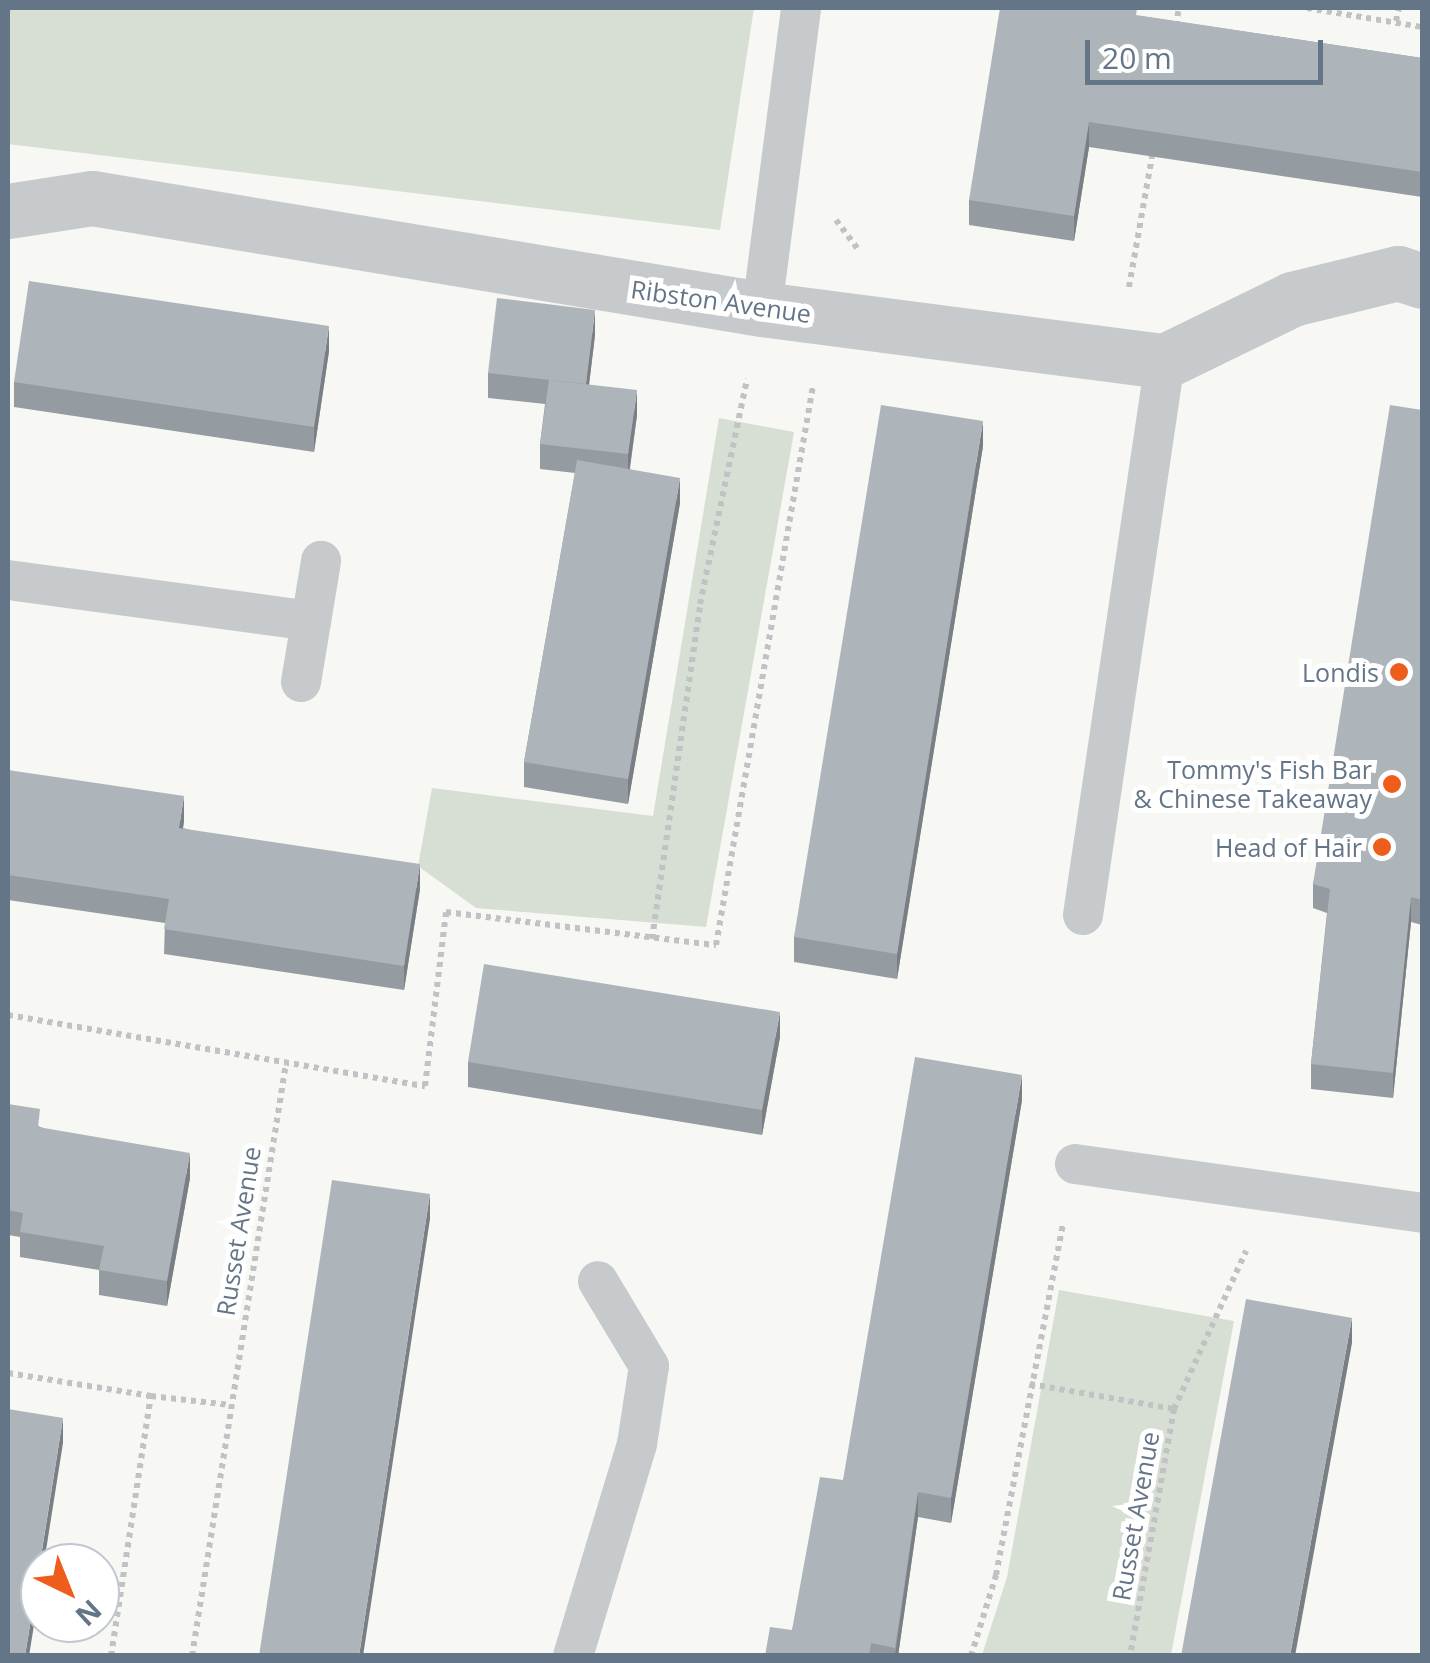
<!DOCTYPE html>
<html>
<head>
<meta charset="utf-8">
<style>
	body { margin:0 }
	#map { position:relative; width:1430px; height:1663px; overflow:hidden; background:#f7f7f4; font-family:"Open Sans",sans-serif }
	div>[style] { position:absolute }
	[style*='--x'] { left:calc(var(--x)*1px); top:calc(var(--y)*1px); width:calc(var(--w)*1px); rotate:calc(var(--a)*1deg) }
	.green>* { inset:0; background:#d7dfd4 }
	.path>* { height:6px; margin-top:-3px; transform-origin:0; background:repeating-linear-gradient(90deg,#c0c2c4 0 5px,transparent 0 10px) }
	.service>* { height:40px; margin:-20px; padding:0 20px; transform-origin:20px; border-radius:20px; background:#c6cacd }
	.minor>* { height:55px; margin:-27.5px; padding:0 27.5px; transform-origin:27.5px; border-radius:27.5px; background:#c6cacd }
	.wall>* { inset:0; background:#959ca1 }
	.shaded-wall>* { inset:0; background:#797f83 }
	.building>* { inset:0; background:#adb5bb }
	.dots>* { width:28px; height:28px; translate:-50% -50%; box-sizing:border-box; border:5px solid #fff; border-radius:50% }
	span { translate:-50% -50%; white-space:nowrap; text-align:center; line-height:1.15; -webkit-text-stroke:10px #fff; paint-order:stroke }
	.street-label { font-size:25px; color:#647587 }
	.poi-label { font-size:25px; color:#647587 }
	.right { translate:-100% -50%; text-align:right }
	.frame { position:absolute; inset:0; border:10px solid #647587; pointer-events:none }
	.north { position:absolute; left:20px; top:1543px; width:100px; height:100px; box-sizing:border-box; background:#fff; border:2px solid #c1c8cf; border-radius:50%; rotate:137deg; font-size:28px; font-weight:700; line-height:40px; text-align:center; color:#647587 }
	.north::after { content:''; display:block; margin:auto; width:35px; height:45px; background:#ef5d1c; clip-path:polygon(50% 0,100% 100%,50% 72%,0 100%) }
	.scale { position:absolute; left:1085px; top:40px; width:238px; height:45px; box-sizing:border-box; border:5px solid #647587; border-top:0; padding-left:12px; font-size:30px; line-height:35px; white-space:nowrap; color:#647587; -webkit-text-stroke:8px #fff; paint-order:stroke }
</style>
</head>
<body>
<div id="map">
	<div class="green">
		<i style="clip-path:polygon(8px 8px,754px 8px,720px 230px,8px 144px)"></i>
		<i style="clip-path:polygon(719px 418px,794px 432px,706px 927px,476px 908px,418px 866px,432px 788px,653px 816px)"></i>
		<i style="clip-path:polygon(1059px 1290px,1234px 1321px,1171px 1655px,982px 1655px,1007px 1577px)"></i>
	</div>
	<div class="path">
		<i style="--x:1307;--y:8;--w:117;--a:9.4"></i>
		<i style="--x:1396;--y:21;--w:13;--a:-77"></i>
		<i style="--x:1176;--y:26;--w:18;--a:-81"></i>
		<i style="--x:836;--y:220;--w:38;--a:53"></i>
		<i style="--x:1129;--y:287;--w:138;--a:-80"></i>
		<i style="--x:652;--y:939;--w:338;--a:-81.8"></i>
		<i style="--x:700;--y:604;--w:230;--a:-78.2"></i>
		<i style="--x:8;--y:1015;--w:423;--a:9.7"></i>
		<i style="--x:425;--y:1086;--w:175;--a:-83.1"></i>
		<i style="--x:446;--y:912;--w:272;--a:7"></i>
		<i style="--x:716;--y:945;--w:567;--a:-80.16"></i>
		<i style="--x:8;--y:1373;--w:145;--a:9.1"></i>
		<i style="--x:1030;--y:1384;--w:146;--a:9.8"></i>
		<i style="--x:1174;--y:1409;--w:251;--a:100.1"></i>
		<i style="--x:1174;--y:1409;--w:174;--a:-65.5"></i>
		<i style="--x:111;--y:1656;--w:263;--a:-81.3"></i>
		<i style="--x:151;--y:1396;--w:80;--a:6.5"></i>
		<i style="--x:192;--y:1656;--w:600;--a:-80.99"></i>
		<i style="--x:971;--y:1656;--w:85;--a:-72.8"></i>
		<i style="--x:996;--y:1575;--w:357;--a:-79.2"></i>
	</div>
	<div class="service">
		<i style="--x:762;--y:309;--w:304;--a:-82.6"></i>
		<i style="--x:8;--y:580;--w:306;--a:7.7"></i>
		<i style="--x:301;--y:682;--w:123;--a:-80.6"></i>
		<i style="--x:1083;--y:915;--w:560;--a:-81.58"></i>
		<i style="--x:1075;--y:1164;--w:350;--a:8"></i>
		<i style="--x:573;--y:1656;--w:221;--a:-73.2"></i>
		<i style="--x:637;--y:1444;--w:79;--a:-81.3"></i>
		<i style="--x:649;--y:1366;--w:99;--a:-121"></i>
	</div>
	<div class="minor">
		<i style="--x:8;--y:211;--w:85;--a:-8.8"></i>
		<i style="--x:92;--y:198;--w:679;--a:9.41"></i>
		<i style="--x:762;--y:309;--w:406;--a:7.4"></i>
		<i style="--x:1165;--y:361;--w:141;--a:-26"></i>
		<i style="--x:1292;--y:299;--w:109;--a:-13.8"></i>
		<i style="--x:1398;--y:273;--w:25;--a:18"></i>
	</div>
	<div class="wall">
		<i style="clip-path:polygon(1140px 16px,1422px 58px,1422px 197px,1089px 147px,1074px 241px,969px 225px,969px 200px)"></i>
		<i style="clip-path:polygon(595px 335px,589px 385px,637px 415px,630px 469px,680px 503px,628px 804px,524px 787px,524px 762px,575px 473px,540px 469px,540px 444px,545px 404px,488px 398px,488px 373px)"></i>
		<i style="clip-path:polygon(329px 351px,314px 452px,14px 407px,14px 382px)"></i>
		<i style="clip-path:polygon(1422px 410px,1422px 925px,1411px 922px,1393px 1098px,1311px 1089px,1311px 1064px,1327px 913px,1313px 908px,1313px 884px)"></i>
		<i style="clip-path:polygon(983px 446px,897px 979px,794px 962px,794px 937px)"></i>
		<i style="clip-path:polygon(8px 770px,184px 821px,183px 828px,420px 889px,404px 990px,164px 954px,165px 923px,8px 900px)"></i>
		<i style="clip-path:polygon(780px 1037px,762px 1135px,468px 1087px,468px 1062px)"></i>
		<i style="clip-path:polygon(1022px 1100px,951px 1523px,918px 1517px,898px 1656px,765px 1656px,792px 1630px,843px 1480px)"></i>
		<i style="clip-path:polygon(8px 1104px,40px 1127px,190px 1178px,167px 1306px,99px 1295px,99px 1270px,20px 1257px,20px 1237px,8px 1235px)"></i>
	</div>
	<div class="shaded-wall">
		<i style="clip-path:polygon(1089px 122px,1089px 147px,1074px 241px,1074px 216px)"></i>
		<i style="clip-path:polygon(595px 310px,595px 335px,586px 409px,586px 384px)"></i>
		<i style="clip-path:polygon(329px 326px,329px 351px,314px 452px,314px 427px)"></i>
		<i style="clip-path:polygon(637px 390px,637px 415px,628px 479px,628px 454px)"></i>
		<i style="clip-path:polygon(983px 421px,983px 446px,897px 979px,897px 954px)"></i>
		<i style="clip-path:polygon(680px 478px,680px 503px,628px 804px,628px 779px)"></i>
		<i style="clip-path:polygon(184px 796px,184px 821px,179px 853px,179px 828px)"></i>
		<i style="clip-path:polygon(420px 864px,420px 889px,404px 990px,404px 966px)"></i>
		<i style="clip-path:polygon(1411px 897px,1411px 922px,1393px 1098px,1393px 1073px)"></i>
		<i style="clip-path:polygon(780px 1012px,780px 1037px,762px 1135px,762px 1110px)"></i>
		<i style="clip-path:polygon(1022px 1075px,1022px 1100px,951px 1523px,951px 1498px)"></i>
		<i style="clip-path:polygon(190px 1153px,190px 1178px,167px 1306px,167px 1281px)"></i>
		<i style="clip-path:polygon(430px 1194px,430px 1219px,363px 1656px,359px 1656px)"></i>
		<i style="clip-path:polygon(1352px 1318px,1352px 1343px,1295px 1656px,1290px 1656px)"></i>
		<i style="clip-path:polygon(63px 1418px,63px 1443px,44px 1563px,40px 1563px)"></i>
		<i style="clip-path:polygon(918px 1492px,918px 1517px,898px 1656px,895px 1656px)"></i>
		<i style="clip-path:polygon(40px 1563px,40px 1588px,29px 1656px,25px 1656px)"></i>
	</div>
	<div class="building">
		<i style="clip-path:polygon(1000px 8px,1137px 8px,1136px 15px,1422px 58px,1422px 172px,1089px 122px,1074px 216px,969px 200px)"></i>
		<i style="clip-path:polygon(29px 281px,329px 326px,314px 427px,14px 382px)"></i>
		<i style="clip-path:polygon(497px 298px,595px 310px,586px 384px,488px 373px)"></i>
		<i style="clip-path:polygon(549px 380px,637px 390px,628px 454px,540px 444px)"></i>
		<i style="clip-path:polygon(881px 405px,983px 421px,897px 954px,794px 937px)"></i>
		<i style="clip-path:polygon(1390px 405px,1422px 410px,1422px 900px,1411px 897px,1393px 1073px,1311px 1064px,1330px 889px,1313px 884px)"></i>
		<i style="clip-path:polygon(577px 460px,680px 478px,628px 779px,524px 762px)"></i>
		<i style="clip-path:polygon(8px 770px,184px 796px,179px 828px,420px 864px,404px 966px,164px 929px,169px 899px,8px 875px)"></i>
		<i style="clip-path:polygon(484px 964px,780px 1012px,762px 1110px,468px 1062px)"></i>
		<i style="clip-path:polygon(915px 1057px,1022px 1075px,951px 1498px,918px 1492px,895px 1648px,871px 1643px,869px 1656px,765px 1656px,770px 1627px,792px 1630px,820px 1477px,843px 1480px)"></i>
		<i style="clip-path:polygon(8px 1104px,40px 1109px,38px 1127px,190px 1153px,167px 1281px,99px 1270px,104px 1246px,20px 1232px,23px 1213px,8px 1210px)"></i>
		<i style="clip-path:polygon(332px 1180px,430px 1194px,359px 1656px,259px 1656px)"></i>
		<i style="clip-path:polygon(1246px 1299px,1352px 1318px,1290px 1656px,1181px 1656px)"></i>
		<i style="clip-path:polygon(8px 1409px,63px 1418px,25px 1656px,8px 1656px)"></i>
	</div>
	<div class="dots">
		<i style="left:1399px;top:672px;background:#ef5d1c"></i>
		<i style="left:1392px;top:784px;background:#ef5d1c"></i>
		<i style="left:1382px;top:847px;background:#ef5d1c"></i>
	</div>
	<div class="street-label">
		<span style="left:721px;top:301px;rotate:8deg">Ribston Avenue</span>
		<span style="left:238px;top:1231px;rotate:-81deg">Russet Avenue</span>
		<span style="left:1135px;top:1516px;rotate:-80deg">Russet Avenue</span>
	</div>
	<div class="poi-label">
		<span class="right" style="left:1379px;top:672px">Londis</span>
		<span class="right" style="left:1372px;top:784px">Tommy's Fish Bar<br>&amp; Chinese Takeaway</span>
		<span class="right" style="left:1362px;top:847px">Head of Hair</span>
	</div>
	<div class="frame"></div>
	<div class="north">N</div>
	<div class="scale">20 m</div>
</div>
</body>
</html>
